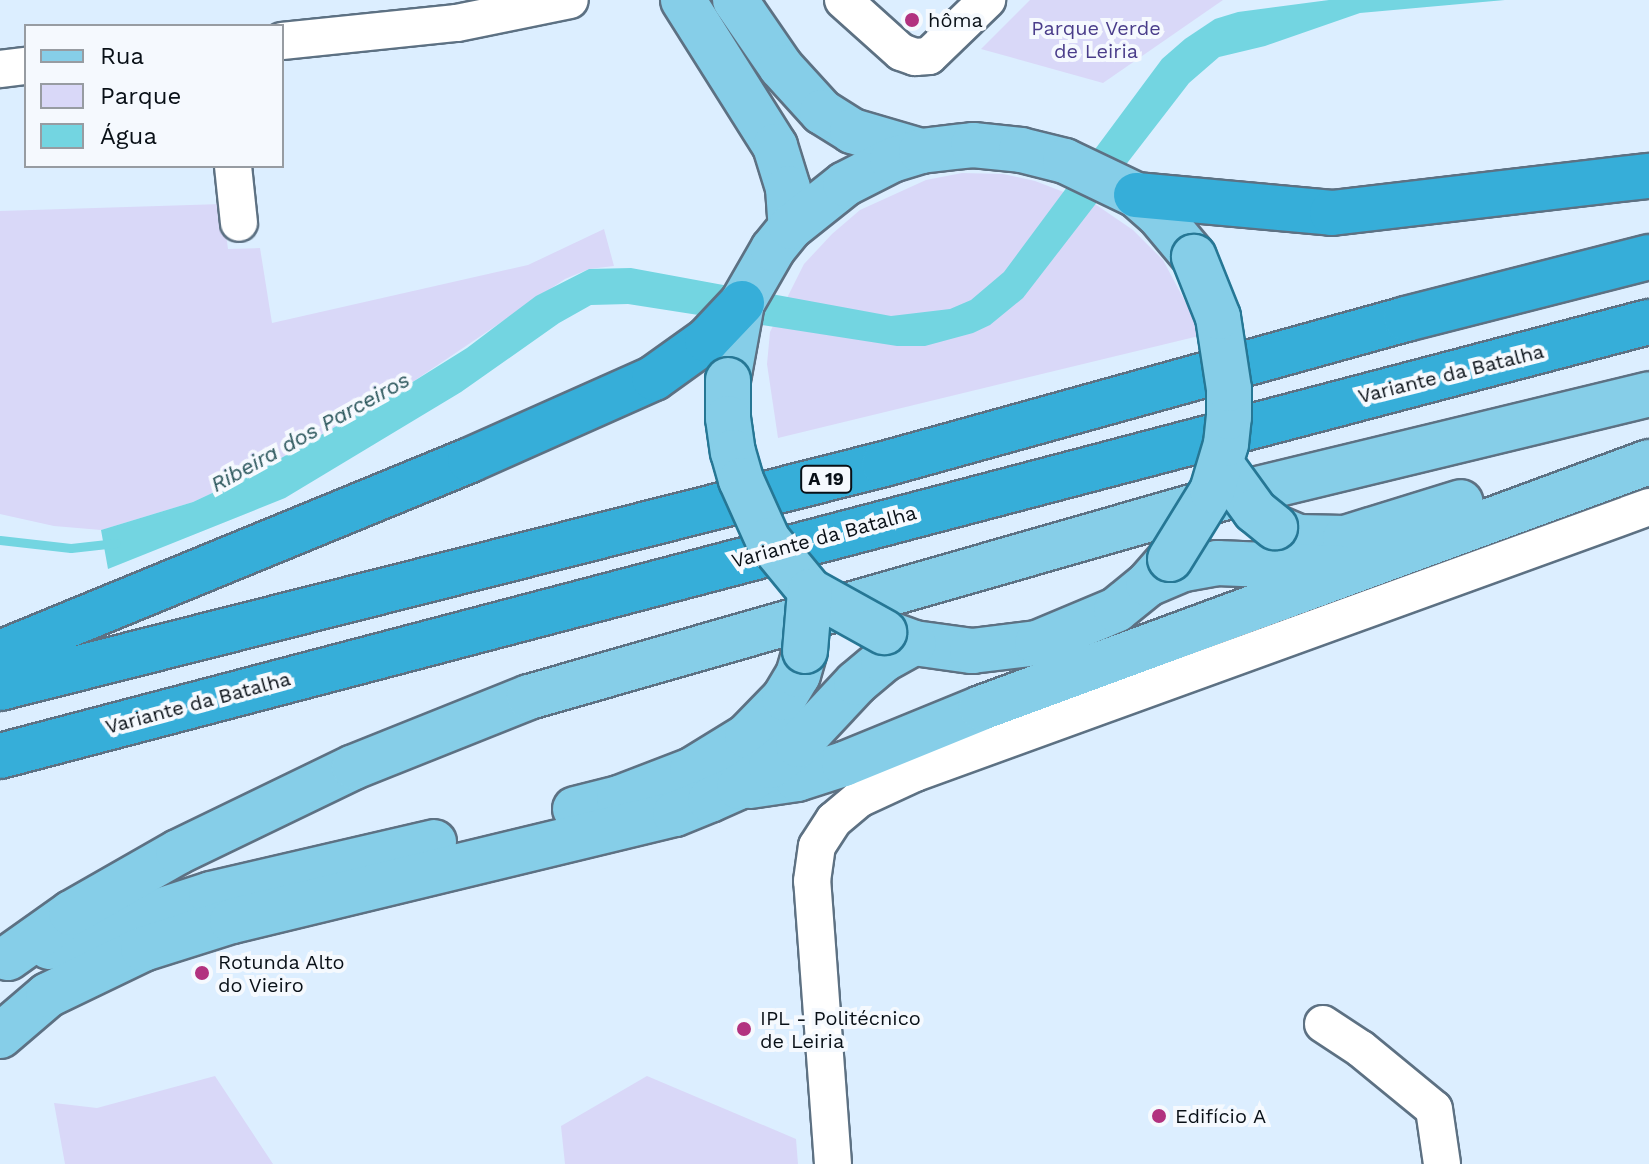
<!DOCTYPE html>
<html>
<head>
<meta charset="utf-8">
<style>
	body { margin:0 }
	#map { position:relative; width:1649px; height:1164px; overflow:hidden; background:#dceeff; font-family:"Work Sans",sans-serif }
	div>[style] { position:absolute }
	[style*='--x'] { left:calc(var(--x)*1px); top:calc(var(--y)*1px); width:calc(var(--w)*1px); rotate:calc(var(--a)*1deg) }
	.green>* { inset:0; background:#d9d8f8 }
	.water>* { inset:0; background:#73d5e1 }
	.stream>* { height:9px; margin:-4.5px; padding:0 4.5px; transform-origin:4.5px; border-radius:4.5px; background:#73d5e1 }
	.roads { filter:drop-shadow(2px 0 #5d7183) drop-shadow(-2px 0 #5d7183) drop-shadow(0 2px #5d7183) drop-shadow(0 -2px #5d7183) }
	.minor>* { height:36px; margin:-18px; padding:0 18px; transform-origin:18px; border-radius:18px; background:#fff }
	.major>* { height:44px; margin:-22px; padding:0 22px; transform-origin:22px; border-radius:22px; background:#86cee8 }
	.highway>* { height:44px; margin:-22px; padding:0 22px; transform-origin:22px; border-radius:22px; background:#36aed9 }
	.bridges { filter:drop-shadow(2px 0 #267795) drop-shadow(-2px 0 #267795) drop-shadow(0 2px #267795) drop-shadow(0 -2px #267795) }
	.major-bridge>* { height:44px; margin:-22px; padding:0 22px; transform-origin:22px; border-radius:22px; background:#86cee8 }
	.dots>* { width:22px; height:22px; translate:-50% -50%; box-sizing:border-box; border:4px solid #f5f9fe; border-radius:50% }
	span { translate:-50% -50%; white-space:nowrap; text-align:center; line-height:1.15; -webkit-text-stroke:8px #f5f9fe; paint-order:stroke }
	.shield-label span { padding:2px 6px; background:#f5f9fe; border:2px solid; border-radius:6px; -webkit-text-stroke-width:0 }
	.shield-label { font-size:18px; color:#091017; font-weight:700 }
	.poi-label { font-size:20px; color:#091017 }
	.left { translate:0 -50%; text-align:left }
	.park-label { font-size:20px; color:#4a3d8a }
	.street-label { font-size:20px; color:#091017 }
	.water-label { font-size:22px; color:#29555a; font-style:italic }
	.legend { position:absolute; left:24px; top:24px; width:260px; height:144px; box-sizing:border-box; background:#f5f9fe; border:2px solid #979ca2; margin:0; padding:10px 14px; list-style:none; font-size:24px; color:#091017 }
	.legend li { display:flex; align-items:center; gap:16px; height:40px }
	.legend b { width:40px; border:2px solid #979ca2 }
</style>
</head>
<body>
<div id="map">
	<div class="green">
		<i style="clip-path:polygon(1030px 0,1223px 0,1103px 83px,981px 49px)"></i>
		<i style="clip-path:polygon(962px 173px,1003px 174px,1035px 181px,1095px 204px,1133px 230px,1163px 260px,1203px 335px,778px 438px,767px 364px,770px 332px,804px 264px,832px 234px,860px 210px,926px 180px)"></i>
		<i style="clip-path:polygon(222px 204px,228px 249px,260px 248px,272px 323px,528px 265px,604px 229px,614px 266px,589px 269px,565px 279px,411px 383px,257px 472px,193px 502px,101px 530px,54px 526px,0 514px,0 211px)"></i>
		<i style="clip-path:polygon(215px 1076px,273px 1164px,65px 1164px,54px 1103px,97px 1108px)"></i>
		<i style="clip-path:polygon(647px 1076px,796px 1139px,798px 1164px,565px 1164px,561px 1126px)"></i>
	</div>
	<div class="water">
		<i style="clip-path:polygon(1329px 0,1505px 0,1360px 13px,1265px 46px,1219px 57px,1189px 83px,1023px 298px,990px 325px,973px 333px,925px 346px,897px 346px,628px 304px,591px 305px,559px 323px,461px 392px,285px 498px,108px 569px,101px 530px,193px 502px,257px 472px,411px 383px,467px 348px,536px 296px,589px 269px,631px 268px,891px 316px,950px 309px,971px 300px,1004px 272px,1162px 59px,1185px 39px,1215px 19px,1238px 12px)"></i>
	</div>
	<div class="stream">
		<i style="--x:0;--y:540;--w:71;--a:6.4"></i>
		<i style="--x:71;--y:548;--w:45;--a:-6.3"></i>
	</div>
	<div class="roads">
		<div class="minor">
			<i style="--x:843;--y:0;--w:78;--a:41.9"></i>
			<i style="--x:901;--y:52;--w:15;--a:20"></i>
			<i style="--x:915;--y:57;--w:14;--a:-4"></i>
			<i style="--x:929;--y:56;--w:81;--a:-44"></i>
			<i style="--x:282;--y:41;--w:176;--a:-5.9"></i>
			<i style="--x:457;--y:23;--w:115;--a:-11.5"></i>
			<i style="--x:0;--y:69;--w:26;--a:-7"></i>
			<i style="--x:233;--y:166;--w:57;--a:84"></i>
			<i style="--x:1323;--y:1024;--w:45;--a:33.3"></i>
			<i style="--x:1361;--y:1049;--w:94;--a:39.4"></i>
			<i style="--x:1434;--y:1109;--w:56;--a:81.7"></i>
			<i style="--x:833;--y:1164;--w:284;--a:-94.2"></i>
			<i style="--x:812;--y:881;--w:35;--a:-82"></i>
			<i style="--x:817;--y:846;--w:31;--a:-57"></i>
			<i style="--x:834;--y:820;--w:33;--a:-40"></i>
			<i style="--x:859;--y:799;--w:62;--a:-24.9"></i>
			<i style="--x:915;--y:773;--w:781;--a:-19.92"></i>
		</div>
		<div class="major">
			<i style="--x:683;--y:0;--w:173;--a:57.8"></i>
			<i style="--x:775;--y:146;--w:44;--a:72.8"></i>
			<i style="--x:788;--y:188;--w:39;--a:86"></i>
			<i style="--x:735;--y:0;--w:81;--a:55.5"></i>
			<i style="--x:781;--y:67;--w:61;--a:47.7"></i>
			<i style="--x:822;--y:112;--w:36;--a:32"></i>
			<i style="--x:852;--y:131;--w:72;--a:16.2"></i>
			<i style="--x:728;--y:380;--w:78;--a:-79.7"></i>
			<i style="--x:742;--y:303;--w:62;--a:-60.1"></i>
			<i style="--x:773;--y:249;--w:28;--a:-51"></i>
			<i style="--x:791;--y:227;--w:69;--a:-38.5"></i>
			<i style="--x:845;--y:184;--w:53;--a:-27.1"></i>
			<i style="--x:892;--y:160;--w:30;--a:-17"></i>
			<i style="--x:921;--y:151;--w:52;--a:-6.6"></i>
			<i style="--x:973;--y:145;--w:48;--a:5.9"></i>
			<i style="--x:1021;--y:150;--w:45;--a:14"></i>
			<i style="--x:1065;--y:161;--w:79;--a:25.6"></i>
			<i style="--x:1136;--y:195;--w:29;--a:41"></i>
			<i style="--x:1158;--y:214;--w:56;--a:50.1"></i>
			<i style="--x:1275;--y:527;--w:25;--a:23"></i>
			<i style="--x:1298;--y:537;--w:47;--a:1.2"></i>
			<i style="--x:1345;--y:538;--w:121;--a:-17.2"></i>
			<i style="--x:1148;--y:584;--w:39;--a:-23"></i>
			<i style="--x:1184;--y:569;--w:34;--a:-10"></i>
			<i style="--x:1217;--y:563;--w:124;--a:2.3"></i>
			<i style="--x:887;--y:633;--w:29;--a:20"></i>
			<i style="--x:914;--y:643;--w:59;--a:7.9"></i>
			<i style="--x:972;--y:651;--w:65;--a:-7"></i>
			<i style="--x:1037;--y:643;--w:86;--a:-22.7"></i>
			<i style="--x:1116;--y:610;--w:41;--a:-39.1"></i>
			<i style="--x:1148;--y:584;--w:33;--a:-49"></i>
			<i style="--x:750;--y:786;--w:48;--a:-8.5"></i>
			<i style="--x:797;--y:779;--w:49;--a:-17.7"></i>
			<i style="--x:844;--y:764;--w:148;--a:-22.2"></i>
			<i style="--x:981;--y:708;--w:712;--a:-20.22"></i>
			<i style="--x:575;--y:809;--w:45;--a:-14"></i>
			<i style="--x:619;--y:798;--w:78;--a:-21"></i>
			<i style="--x:692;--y:770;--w:65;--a:-31.7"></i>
			<i style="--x:747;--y:736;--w:53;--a:-45.8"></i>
			<i style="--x:784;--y:698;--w:27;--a:-59"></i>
			<i style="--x:798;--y:675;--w:25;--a:-74"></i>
			<i style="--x:49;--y:947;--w:170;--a:-18.1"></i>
			<i style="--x:211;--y:894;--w:229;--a:-13.1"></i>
			<i style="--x:8;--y:958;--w:77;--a:-35.5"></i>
			<i style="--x:71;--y:913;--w:123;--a:-29.7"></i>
			<i style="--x:178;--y:852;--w:195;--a:-25.8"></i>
			<i style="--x:354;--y:767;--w:188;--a:-21.8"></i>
			<i style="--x:529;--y:697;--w:737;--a:-16"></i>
			<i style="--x:1237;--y:494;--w:424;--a:-13.6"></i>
			<i style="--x:0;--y:1036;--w:63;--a:-40.5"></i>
			<i style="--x:48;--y:995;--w:106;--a:-25.8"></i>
			<i style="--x:143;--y:949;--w:93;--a:-17.5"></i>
			<i style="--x:232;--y:921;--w:456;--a:-13.6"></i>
			<i style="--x:675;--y:814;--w:38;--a:-22"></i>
			<i style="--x:710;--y:800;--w:32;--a:-24"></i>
			<i style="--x:739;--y:787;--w:38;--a:-33"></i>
			<i style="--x:771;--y:766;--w:34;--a:-38"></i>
			<i style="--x:798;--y:745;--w:85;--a:-46.9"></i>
			<i style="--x:856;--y:683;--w:35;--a:-40"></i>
			<i style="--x:883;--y:660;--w:35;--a:-29"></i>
		</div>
		<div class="highway">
			<i style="--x:1136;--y:195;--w:197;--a:5.2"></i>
			<i style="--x:1332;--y:213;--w:319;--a:-6.7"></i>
			<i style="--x:0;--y:653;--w:508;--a:-22.32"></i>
			<i style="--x:470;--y:460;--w:201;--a:-24"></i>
			<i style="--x:654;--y:378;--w:65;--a:-35.6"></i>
			<i style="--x:707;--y:340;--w:51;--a:-46.6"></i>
			<i style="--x:0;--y:688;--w:912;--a:-14.22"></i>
			<i style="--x:884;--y:464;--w:542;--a:-15.52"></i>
			<i style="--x:1406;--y:319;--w:251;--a:-14.3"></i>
			<i style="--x:0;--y:756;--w:1705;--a:-14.75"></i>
		</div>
	</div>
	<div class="bridges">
		<div class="major-bridge">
			<i style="--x:728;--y:380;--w:38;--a:90"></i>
			<i style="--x:728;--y:418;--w:34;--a:82"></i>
			<i style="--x:733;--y:452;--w:29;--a:74"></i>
			<i style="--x:741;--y:480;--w:66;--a:65.8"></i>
			<i style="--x:768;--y:540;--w:66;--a:50.5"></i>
			<i style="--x:810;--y:591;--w:85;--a:29"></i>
			<i style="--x:1221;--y:464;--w:58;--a:54.1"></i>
			<i style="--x:1255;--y:511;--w:26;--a:39"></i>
			<i style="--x:1170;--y:559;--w:80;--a:-58.3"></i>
			<i style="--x:1212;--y:491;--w:49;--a:-73.4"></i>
			<i style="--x:1226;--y:444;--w:27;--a:-84"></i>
			<i style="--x:1229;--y:417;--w:28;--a:-90"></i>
			<i style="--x:1229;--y:389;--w:73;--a:-98.7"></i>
			<i style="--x:1218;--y:317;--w:65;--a:-111.8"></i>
			<i style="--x:805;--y:651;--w:60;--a:-85.2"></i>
		</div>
	</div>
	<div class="dots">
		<i style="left:912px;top:20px;background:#b2327f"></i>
		<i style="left:202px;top:973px;background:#b2327f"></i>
		<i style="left:744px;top:1029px;background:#b2327f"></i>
		<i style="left:1159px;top:1116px;background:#b2327f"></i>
	</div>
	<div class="shield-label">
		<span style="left:826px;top:479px">A 19</span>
	</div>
	<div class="poi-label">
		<span class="left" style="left:928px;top:20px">hôma</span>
		<span class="left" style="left:218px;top:974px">Rotunda Alto<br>do Vieiro</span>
		<span class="left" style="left:760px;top:1030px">IPL - Politécnico<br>de Leiria</span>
		<span class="left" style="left:1175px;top:1116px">Edifício A</span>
	</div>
	<div class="park-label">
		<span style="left:1096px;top:40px">Parque Verde<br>de Leiria</span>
	</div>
	<div class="street-label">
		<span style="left:1451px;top:374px;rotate:-14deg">Variante da Batalha</span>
		<span style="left:824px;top:537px;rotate:-15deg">Variante da Batalha</span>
		<span style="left:198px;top:703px;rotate:-15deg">Variante da Batalha</span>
	</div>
	<div class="water-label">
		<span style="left:310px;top:432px;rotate:-29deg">Ribeira dos Parceiros</span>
	</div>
	<ul class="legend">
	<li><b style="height:10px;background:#86cee8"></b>Rua</li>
	<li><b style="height:22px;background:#d9d8f8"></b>Parque</li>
	<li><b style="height:22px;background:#73d5e1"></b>Água</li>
	</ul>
</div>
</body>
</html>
